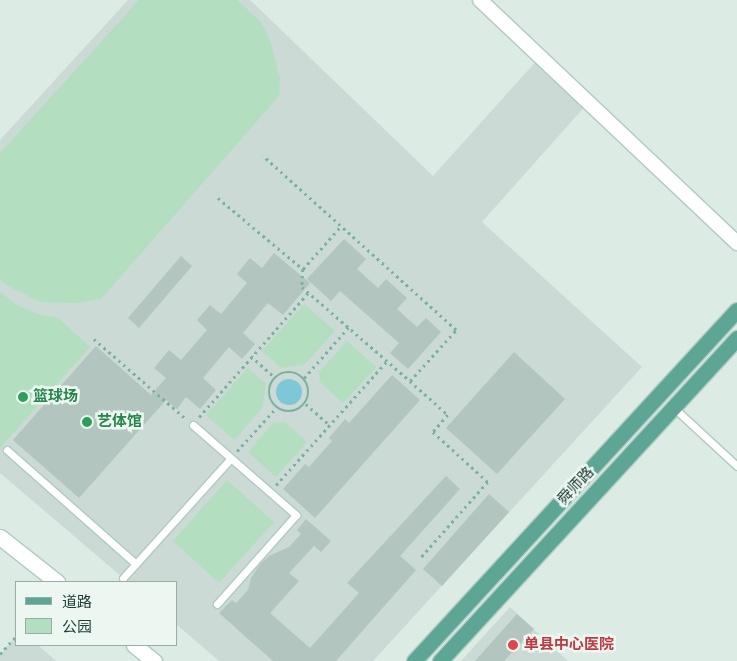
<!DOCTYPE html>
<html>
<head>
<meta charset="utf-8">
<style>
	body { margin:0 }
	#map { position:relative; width:737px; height:661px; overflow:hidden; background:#ddebe5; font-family:"Varela Round","Noto Sans SC",sans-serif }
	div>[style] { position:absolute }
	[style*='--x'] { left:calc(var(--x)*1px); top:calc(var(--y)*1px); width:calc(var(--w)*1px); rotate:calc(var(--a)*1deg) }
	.built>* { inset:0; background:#cbdad4 }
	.green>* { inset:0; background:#b3dec0 }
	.water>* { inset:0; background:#7ec7d6 }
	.round { border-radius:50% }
	.building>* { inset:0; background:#b2c5be }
	.path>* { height:2.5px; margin-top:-1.25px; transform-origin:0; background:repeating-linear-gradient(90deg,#7ab1a1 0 2.5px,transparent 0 6.5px) }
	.path>.ring { margin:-1.25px; padding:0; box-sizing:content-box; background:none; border:2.5px solid #7ab1a1; border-radius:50% }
	.roads { filter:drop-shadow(1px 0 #afcbc2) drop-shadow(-1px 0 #afcbc2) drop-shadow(0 1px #afcbc2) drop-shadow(0 -1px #afcbc2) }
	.service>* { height:7px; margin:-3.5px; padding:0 3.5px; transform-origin:3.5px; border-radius:3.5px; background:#fff }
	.minor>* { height:14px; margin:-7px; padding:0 7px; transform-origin:7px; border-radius:7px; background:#fff }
	.secondary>* { height:15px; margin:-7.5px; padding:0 7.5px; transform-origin:7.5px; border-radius:7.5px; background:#fff }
	.primary>* { height:15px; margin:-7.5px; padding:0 7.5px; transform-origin:7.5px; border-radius:7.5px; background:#5da594 }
	.dots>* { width:14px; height:14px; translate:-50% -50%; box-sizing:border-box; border:2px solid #edf7f2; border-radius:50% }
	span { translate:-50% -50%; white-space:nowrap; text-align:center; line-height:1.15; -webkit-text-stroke:5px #edf7f2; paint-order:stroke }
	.leisure-label { font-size:15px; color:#27864d; font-weight:700 }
	.left { translate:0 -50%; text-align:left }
	.street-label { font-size:15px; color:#1d3b34 }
	.health-label { font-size:15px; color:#be3a42; font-weight:700 }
	.legend { position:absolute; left:15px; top:581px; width:162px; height:65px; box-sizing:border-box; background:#edf7f2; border:1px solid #9aaca6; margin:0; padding:6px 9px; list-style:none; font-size:15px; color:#1d3b34 }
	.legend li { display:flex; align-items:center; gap:10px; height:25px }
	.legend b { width:25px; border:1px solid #9aaca6 }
</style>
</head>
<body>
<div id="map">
	<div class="built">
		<i style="clip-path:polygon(128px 0,250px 0,433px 176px,540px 57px,588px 103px,482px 222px,642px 367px,373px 661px,219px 661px,176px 624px,176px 582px,128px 582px,0 473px,0 140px)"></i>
		<i style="clip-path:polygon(510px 607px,568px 661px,461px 661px)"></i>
		<i style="clip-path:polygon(16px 636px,16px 645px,38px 645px,56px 661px,0 661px,0 654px)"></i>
	</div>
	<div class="green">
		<i style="clip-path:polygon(139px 0,237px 0,261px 22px,270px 40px,280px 79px,279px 96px,101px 299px,75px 303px,40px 302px,8px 286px,0 279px,0 153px)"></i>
		<i style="clip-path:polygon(0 292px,18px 306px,38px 314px,58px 318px,90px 347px,0 448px)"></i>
		<i style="clip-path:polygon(304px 304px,335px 331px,305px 364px,281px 368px,262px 351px)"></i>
		<i style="clip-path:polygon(347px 341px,376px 367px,343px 403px,320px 382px,319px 372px)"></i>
		<i style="clip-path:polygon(248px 368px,266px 384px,262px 408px,234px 440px,206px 415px)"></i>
		<i style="clip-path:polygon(285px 422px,307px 442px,276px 477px,248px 452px,273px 423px)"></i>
		<i style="clip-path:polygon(227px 480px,274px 522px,219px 583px,173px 541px)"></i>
	</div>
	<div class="water">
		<i class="round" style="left:276px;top:379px;width:26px;height:26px"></i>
	</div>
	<div class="building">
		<i style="clip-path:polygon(344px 239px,366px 259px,357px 269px,378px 288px,386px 279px,407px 298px,397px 309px,417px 327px,426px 318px,441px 332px,408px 369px,390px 353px,399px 343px,340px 291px,331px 301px,307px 279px)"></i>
		<i style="clip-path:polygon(274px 253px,310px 283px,283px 315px,268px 303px,243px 333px,255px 344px,242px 359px,229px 347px,203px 378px,216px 390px,200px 409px,186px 397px,177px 409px,166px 400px,79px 498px,13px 440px,96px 346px,151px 395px,166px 378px,154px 368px,169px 350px,181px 360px,207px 330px,197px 320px,210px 305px,221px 314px,247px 283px,237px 274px,250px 258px,262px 268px)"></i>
		<i style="clip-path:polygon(181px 256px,192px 266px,139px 328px,128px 318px)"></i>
		<i style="clip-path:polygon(514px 352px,565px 399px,497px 474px,446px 428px)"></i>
		<i style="clip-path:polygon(392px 375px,420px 400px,315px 518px,283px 489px,305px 464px,309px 467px,332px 441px,329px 438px,345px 419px,349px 423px)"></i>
		<i style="clip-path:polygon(446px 476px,460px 489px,400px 556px,416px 570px,336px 661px,273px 661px,219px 613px,232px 600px,236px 603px,248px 590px,251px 578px,260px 564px,269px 556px,289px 547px,301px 534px,297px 530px,306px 519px,331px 541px,321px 552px,314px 546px,289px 573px,299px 581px,270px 613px,310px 648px,359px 593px,347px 583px)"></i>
		<i style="clip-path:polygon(489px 494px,509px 512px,442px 586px,423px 569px)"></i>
		<i style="clip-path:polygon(517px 614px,534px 629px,504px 661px,475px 661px)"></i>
	</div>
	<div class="path">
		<i style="--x:218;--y:198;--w:111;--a:39.9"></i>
		<i style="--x:303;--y:269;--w:18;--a:93"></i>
		<i style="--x:302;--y:287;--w:143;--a:41"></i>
		<i style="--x:410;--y:381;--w:69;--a:-48"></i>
		<i style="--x:456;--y:330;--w:260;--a:-138"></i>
		<i style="--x:303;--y:269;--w:57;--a:-48.5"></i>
		<i style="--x:94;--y:339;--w:122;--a:41"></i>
		<i style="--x:251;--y:356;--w:31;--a:42"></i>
		<i class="ring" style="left:269px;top:372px;width:37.5px;height:37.5px"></i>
		<i style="--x:304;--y:378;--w:67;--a:-48.7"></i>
		<i style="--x:410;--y:381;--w:51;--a:41.8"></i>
		<i style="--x:448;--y:415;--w:23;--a:131"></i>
		<i style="--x:433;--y:432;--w:74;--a:42.3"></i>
		<i style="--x:488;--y:482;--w:104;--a:131.5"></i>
		<i style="--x:306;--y:404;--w:31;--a:42"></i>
		<i style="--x:199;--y:417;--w:167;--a:-48.7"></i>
		<i style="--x:237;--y:451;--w:58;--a:-47.8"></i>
		<i style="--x:276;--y:485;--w:166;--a:-48.2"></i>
		<i style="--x:0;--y:654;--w:24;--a:-48"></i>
	</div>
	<div class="roads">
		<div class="service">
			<i style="--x:673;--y:407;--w:87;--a:42.7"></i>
			<i style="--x:193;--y:425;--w:137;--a:41.1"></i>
			<i style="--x:296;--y:515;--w:119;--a:131.6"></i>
			<i style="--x:7;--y:450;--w:172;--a:41.5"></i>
			<i style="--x:123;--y:578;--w:161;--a:-48"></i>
		</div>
		<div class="minor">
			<i style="--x:480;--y:0;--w:354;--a:43.4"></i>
		</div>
		<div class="secondary">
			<i style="--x:0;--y:537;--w:73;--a:38.3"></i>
			<i style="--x:134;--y:645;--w:26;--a:39"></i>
		</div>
		<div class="primary">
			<i style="--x:414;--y:661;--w:477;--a:-47.4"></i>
			<i style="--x:440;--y:661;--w:439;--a:-47.4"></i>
		</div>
	</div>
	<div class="dots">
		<i style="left:23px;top:397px;background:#2e9e5b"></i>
		<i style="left:87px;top:422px;background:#2e9e5b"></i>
		<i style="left:513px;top:645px;background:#e0444e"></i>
	</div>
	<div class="leisure-label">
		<span class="left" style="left:33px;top:397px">篮球场</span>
		<span class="left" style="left:97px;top:422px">艺体馆</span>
	</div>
	<div class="street-label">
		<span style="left:576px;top:486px;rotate:-47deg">舜师路</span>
	</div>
	<div class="health-label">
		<span class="left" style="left:524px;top:645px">单县中心医院</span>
	</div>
	<ul class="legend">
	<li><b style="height:6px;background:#5da594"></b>道路</li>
	<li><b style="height:14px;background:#b3dec0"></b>公园</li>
	</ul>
</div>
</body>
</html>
